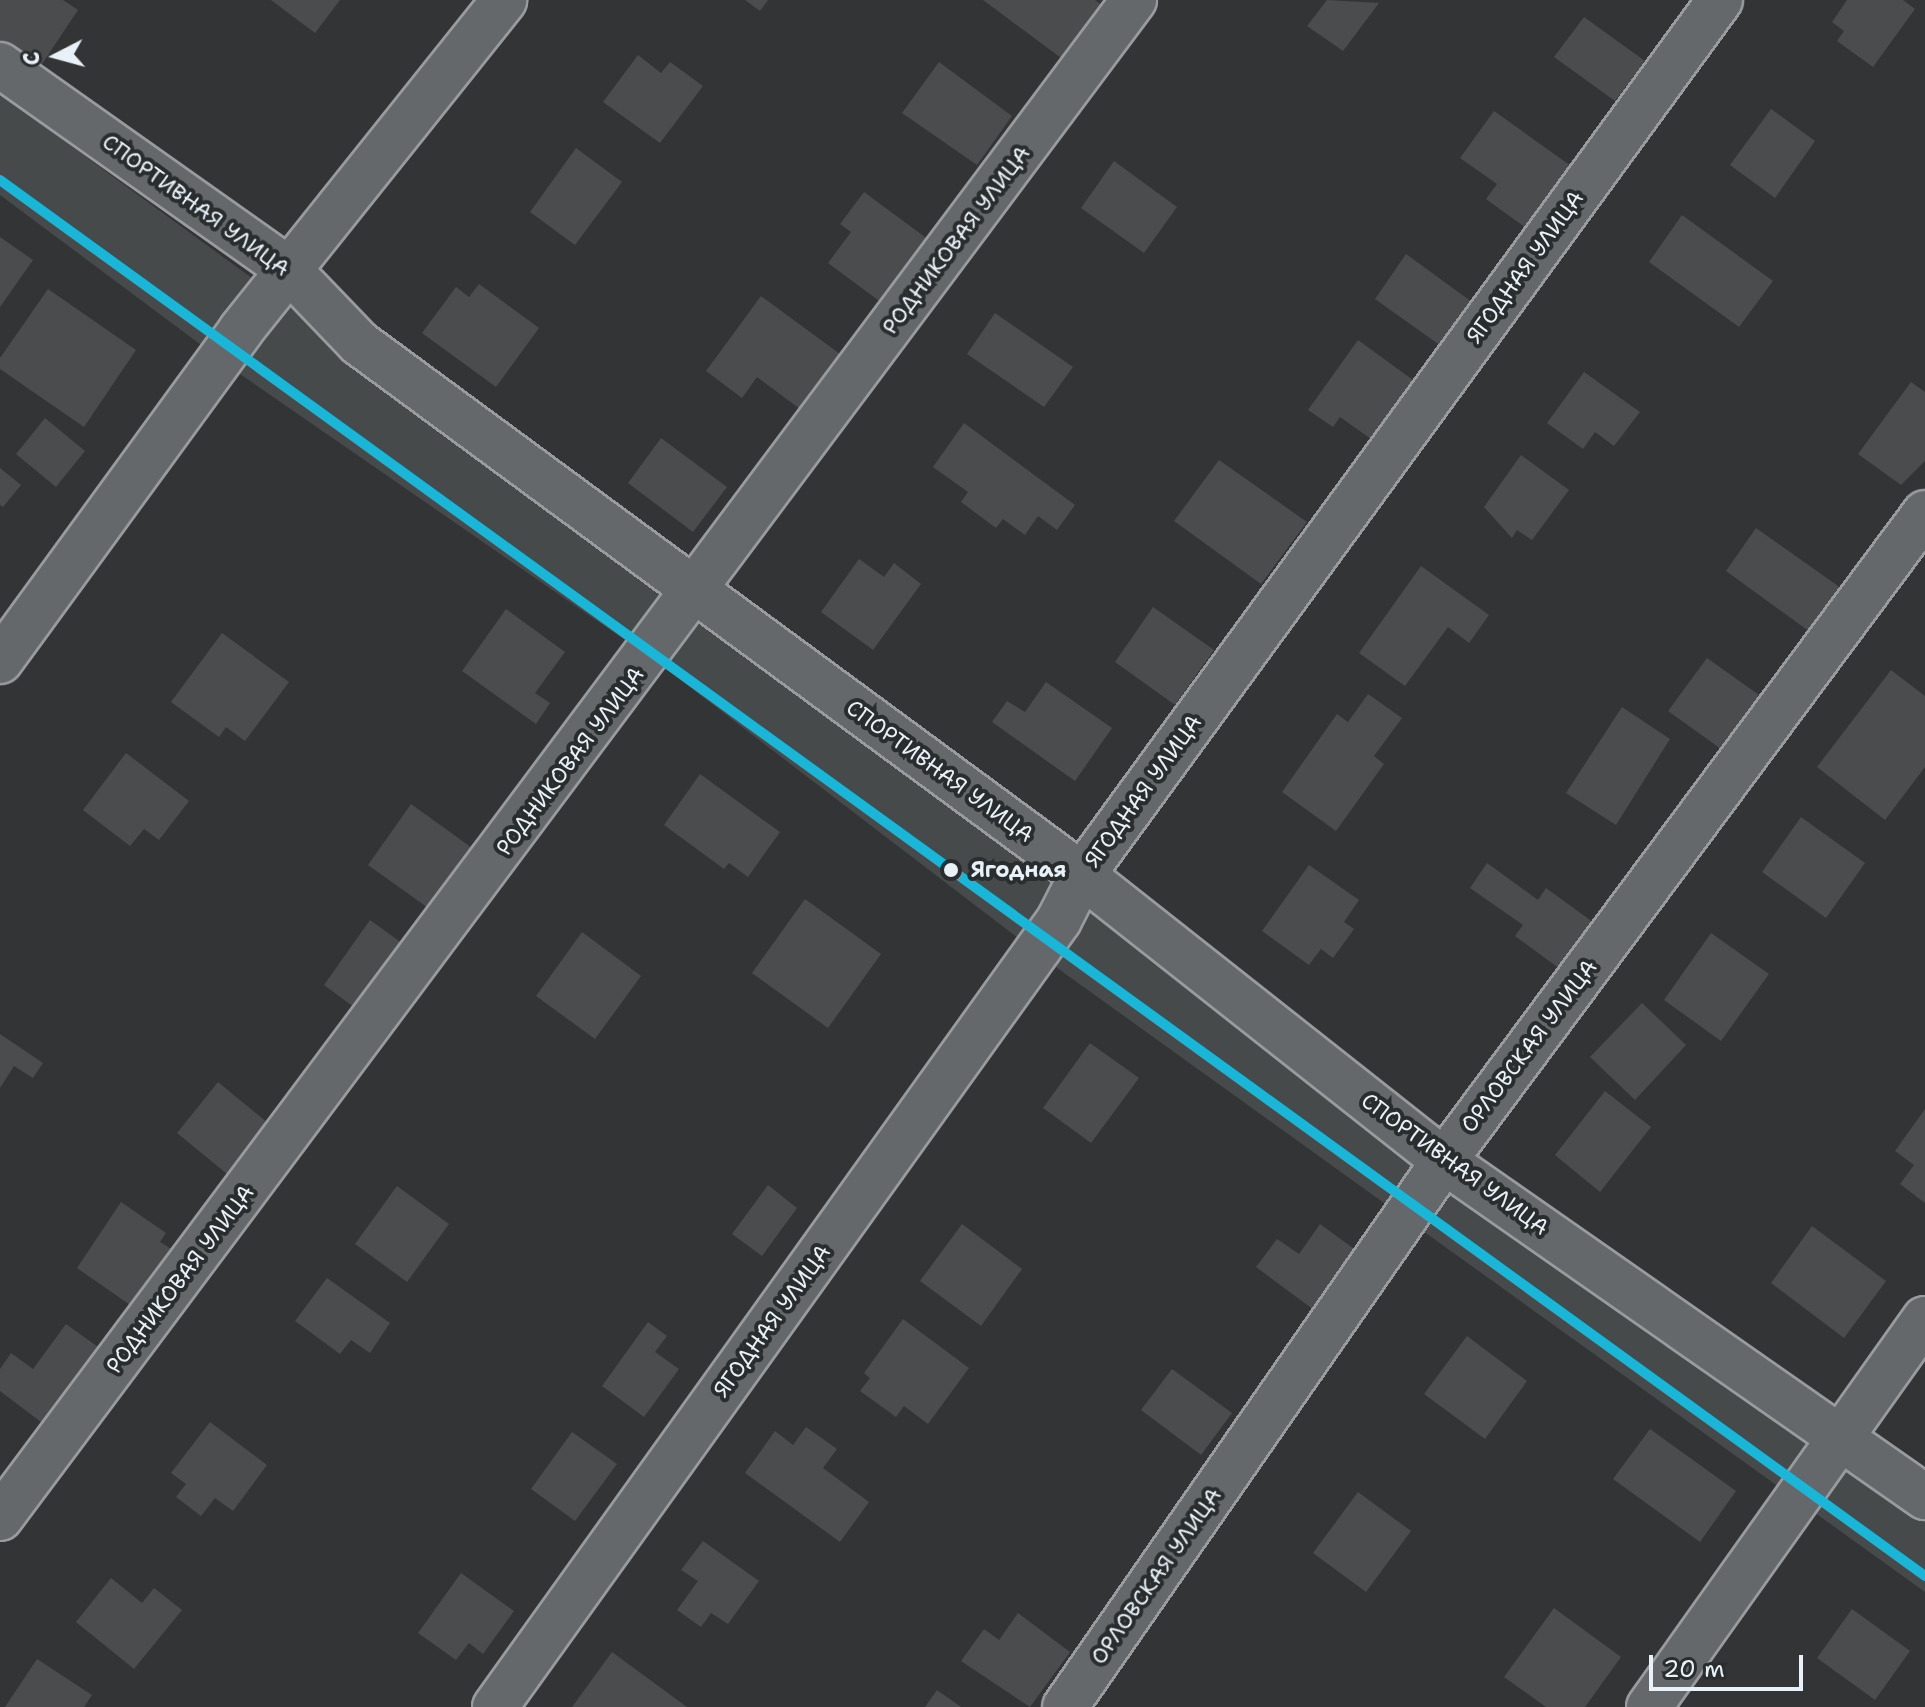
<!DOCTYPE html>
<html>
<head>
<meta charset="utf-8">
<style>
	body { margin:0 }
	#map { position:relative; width:1925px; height:1707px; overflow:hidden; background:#333435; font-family:"Shantell Sans",sans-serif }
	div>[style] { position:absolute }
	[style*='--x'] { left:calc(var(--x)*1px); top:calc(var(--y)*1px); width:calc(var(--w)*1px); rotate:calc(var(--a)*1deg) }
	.green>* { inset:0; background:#464a4b }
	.building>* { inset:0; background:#4b4c4d }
	.roads { filter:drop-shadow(2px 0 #999b9e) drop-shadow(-2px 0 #999b9e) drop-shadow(0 2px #999b9e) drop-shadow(0 -2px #999b9e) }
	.minor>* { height:44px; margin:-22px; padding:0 22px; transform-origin:22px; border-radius:22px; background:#64686b }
	.tram-1>* { height:10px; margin:-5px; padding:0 5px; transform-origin:5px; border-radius:5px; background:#1ab6d8 }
	.dots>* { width:22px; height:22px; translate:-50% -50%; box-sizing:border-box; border:4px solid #2a2d2e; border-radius:50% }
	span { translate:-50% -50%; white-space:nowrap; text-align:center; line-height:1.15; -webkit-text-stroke:8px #2a2d2e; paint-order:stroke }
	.street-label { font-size:22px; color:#e8f1f8 }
	.stop-label { font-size:22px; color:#e8f1f8; font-weight:700 }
	.left { translate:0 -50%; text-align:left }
	.north { position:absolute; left:16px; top:16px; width:80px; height:80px; -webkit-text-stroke:6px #2a2d2e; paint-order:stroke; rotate:264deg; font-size:22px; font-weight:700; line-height:32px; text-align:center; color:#e8f1f8 }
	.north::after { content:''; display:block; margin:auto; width:28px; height:36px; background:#e8f1f8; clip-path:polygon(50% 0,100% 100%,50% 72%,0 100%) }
	.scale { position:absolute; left:1649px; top:1655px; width:154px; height:36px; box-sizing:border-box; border:4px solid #e8f1f8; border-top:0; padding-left:10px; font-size:24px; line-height:28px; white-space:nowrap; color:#e8f1f8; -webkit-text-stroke:6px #2a2d2e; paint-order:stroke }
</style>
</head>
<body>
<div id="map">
	<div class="green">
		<i style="clip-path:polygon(0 94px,1925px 1501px,1925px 1592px,1060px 970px,661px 665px,240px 374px,0 195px)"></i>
	</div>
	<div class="building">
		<i style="clip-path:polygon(0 0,63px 0,78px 10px,38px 70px,0 45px)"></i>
		<i style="clip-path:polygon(271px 0,340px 0,315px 33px)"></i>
		<i style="clip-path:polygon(745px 0,768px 0,760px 11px)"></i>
		<i style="clip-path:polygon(983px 0,1095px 0,1100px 4px,1061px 58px)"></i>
		<i style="clip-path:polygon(1327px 0,1379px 3px,1343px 51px,1307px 26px)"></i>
		<i style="clip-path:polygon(1847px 0,1903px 0,1915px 9px,1873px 67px,1837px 41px,1844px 31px,1832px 22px)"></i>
		<i style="clip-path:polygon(1584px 17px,1645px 61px,1615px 101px,1554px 57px)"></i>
		<i style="clip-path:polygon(638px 55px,661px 73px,670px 62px,703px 86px,660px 143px,603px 102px)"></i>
		<i style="clip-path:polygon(939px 62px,1012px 116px,977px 165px,902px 113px)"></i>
		<i style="clip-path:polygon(1771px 109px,1815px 141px,1775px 198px,1730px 165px)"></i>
		<i style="clip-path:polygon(1494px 111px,1571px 166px,1526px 228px,1486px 199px,1497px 184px,1460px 158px)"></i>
		<i style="clip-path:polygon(576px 148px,622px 182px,575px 245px,530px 212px)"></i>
		<i style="clip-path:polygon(1114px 161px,1177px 207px,1144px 253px,1081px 208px)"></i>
		<i style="clip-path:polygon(864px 192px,929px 240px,882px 303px,828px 263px,851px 232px,840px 224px)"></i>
		<i style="clip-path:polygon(1682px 215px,1773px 281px,1739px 327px,1649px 262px)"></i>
		<i style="clip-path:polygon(0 237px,33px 260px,0 307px)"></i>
		<i style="clip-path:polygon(1406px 254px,1472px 302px,1441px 346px,1375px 299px)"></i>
		<i style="clip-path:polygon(479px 284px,539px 328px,496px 387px,422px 333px,456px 287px,469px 297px)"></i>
		<i style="clip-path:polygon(48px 289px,136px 350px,84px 427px,0 369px,0 358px)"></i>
		<i style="clip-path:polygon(761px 296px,840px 354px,800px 409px,757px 377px,742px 398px,706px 371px)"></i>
		<i style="clip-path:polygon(995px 313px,1073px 367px,1044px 407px,967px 354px)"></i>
		<i style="clip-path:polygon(1358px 340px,1413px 380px,1371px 439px,1340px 417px,1333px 427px,1308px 410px)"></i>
		<i style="clip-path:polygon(1584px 372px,1640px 412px,1614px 446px,1595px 432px,1583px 449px,1547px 423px)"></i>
		<i style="clip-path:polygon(1911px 382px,1925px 392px,1925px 461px,1901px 485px,1858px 454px)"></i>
		<i style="clip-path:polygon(45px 418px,85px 451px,56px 487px,16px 454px)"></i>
		<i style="clip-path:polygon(964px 423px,1075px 505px,1057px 530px,1038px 516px,1025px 535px,1003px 519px,996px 528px,961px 502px,968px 492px,933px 467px)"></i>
		<i style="clip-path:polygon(661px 438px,727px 487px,693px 532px,628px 483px)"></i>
		<i style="clip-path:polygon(1521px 455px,1569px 490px,1532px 540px,1517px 530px,1512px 538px,1484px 507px)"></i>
		<i style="clip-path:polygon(1219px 460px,1307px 522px,1261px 584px,1174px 521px)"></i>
		<i style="clip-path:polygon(0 468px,21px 485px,3px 507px,0 505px)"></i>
		<i style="clip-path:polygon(1756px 528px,1841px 588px,1810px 632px,1726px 571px)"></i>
		<i style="clip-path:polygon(859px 559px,884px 577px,894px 563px,921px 584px,873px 650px,821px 612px)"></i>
		<i style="clip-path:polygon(1421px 566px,1489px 615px,1469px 643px,1448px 627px,1405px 686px,1359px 653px)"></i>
		<i style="clip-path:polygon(1153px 607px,1214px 650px,1175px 705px,1115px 662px)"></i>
		<i style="clip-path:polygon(506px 609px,565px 652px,535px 693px,550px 703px,536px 724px,462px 671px)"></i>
		<i style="clip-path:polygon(222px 633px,289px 682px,245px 741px,226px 727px,219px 737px,171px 702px)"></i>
		<i style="clip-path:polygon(1707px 658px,1759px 695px,1721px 749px,1668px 711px)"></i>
		<i style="clip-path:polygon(1891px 670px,1925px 696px,1925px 767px,1885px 820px,1817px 767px)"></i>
		<i style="clip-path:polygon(1046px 682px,1112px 728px,1075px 781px,992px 722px,1007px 701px,1025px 712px)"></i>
		<i style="clip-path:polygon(1368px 694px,1402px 718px,1374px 756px,1384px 764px,1336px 831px,1282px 792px,1337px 714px,1348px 722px)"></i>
		<i style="clip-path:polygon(1622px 707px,1670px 739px,1616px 825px,1566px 793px)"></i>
		<i style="clip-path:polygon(126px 753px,189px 801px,159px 840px,144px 829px,130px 846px,83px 810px)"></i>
		<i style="clip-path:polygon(700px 774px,780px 832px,748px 877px,729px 863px,724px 869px,664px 825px)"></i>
		<i style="clip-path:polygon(411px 804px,486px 858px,442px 918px,368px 865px)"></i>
		<i style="clip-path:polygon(1801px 817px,1865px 863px,1826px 918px,1762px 872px)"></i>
		<i style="clip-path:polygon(1487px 863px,1538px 900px,1546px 888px,1601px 928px,1568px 975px,1515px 936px,1523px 925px,1470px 888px)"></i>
		<i style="clip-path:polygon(1309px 865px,1359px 900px,1344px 922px,1354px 929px,1333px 958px,1321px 949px,1309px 965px,1262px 931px)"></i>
		<i style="clip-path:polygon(805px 899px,881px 954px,828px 1028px,752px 973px)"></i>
		<i style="clip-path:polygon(370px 920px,417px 954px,370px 1019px,324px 985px)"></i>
		<i style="clip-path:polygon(582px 932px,641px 976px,595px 1039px,536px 996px)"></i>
		<i style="clip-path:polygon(1711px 933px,1769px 974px,1721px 1041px,1664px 1000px)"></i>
		<i style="clip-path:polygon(1642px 1003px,1686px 1045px,1635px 1100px,1590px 1057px)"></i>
		<i style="clip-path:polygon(0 1034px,43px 1063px,33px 1078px,14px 1066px,0 1088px)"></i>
		<i style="clip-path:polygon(1090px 1043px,1139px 1078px,1091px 1143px,1043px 1108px)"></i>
		<i style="clip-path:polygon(218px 1082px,268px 1123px,227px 1174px,177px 1133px)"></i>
		<i style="clip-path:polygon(1605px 1091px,1651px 1127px,1600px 1192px,1555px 1155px)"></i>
		<i style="clip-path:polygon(1925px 1109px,1925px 1203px,1900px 1184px,1914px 1165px,1895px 1151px)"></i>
		<i style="clip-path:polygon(768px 1185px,797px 1208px,762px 1256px,732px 1234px)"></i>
		<i style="clip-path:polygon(397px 1186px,449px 1224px,407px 1282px,355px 1244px)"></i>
		<i style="clip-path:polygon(121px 1202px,166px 1233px,160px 1242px,173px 1250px,133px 1307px,77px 1268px)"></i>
		<i style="clip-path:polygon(962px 1224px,1022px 1269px,981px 1326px,920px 1281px)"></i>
		<i style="clip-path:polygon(1320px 1224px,1357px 1251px,1314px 1310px,1256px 1267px,1277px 1239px,1299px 1254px)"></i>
		<i style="clip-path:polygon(1812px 1226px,1886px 1281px,1844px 1338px,1771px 1283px)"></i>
		<i style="clip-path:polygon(327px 1278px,390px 1323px,370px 1353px,351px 1340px,340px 1354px,295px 1321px)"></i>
		<i style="clip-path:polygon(903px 1319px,969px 1368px,928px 1424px,904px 1406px,896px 1417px,860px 1391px,870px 1378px,864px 1373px)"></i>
		<i style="clip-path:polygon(648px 1322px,667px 1336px,655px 1352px,679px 1369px,644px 1417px,602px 1386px)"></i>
		<i style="clip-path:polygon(66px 1324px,101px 1349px,45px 1425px,0 1391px,0 1369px,11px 1353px,33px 1369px)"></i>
		<i style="clip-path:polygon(1467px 1336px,1527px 1381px,1485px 1439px,1424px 1394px)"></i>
		<i style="clip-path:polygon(1172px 1369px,1232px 1413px,1201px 1455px,1141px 1410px)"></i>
		<i style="clip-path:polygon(210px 1422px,267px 1465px,233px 1511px,215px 1498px,201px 1516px,176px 1497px,186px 1484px,171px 1473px)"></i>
		<i style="clip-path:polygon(806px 1427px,837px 1449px,823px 1468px,869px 1502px,840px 1542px,745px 1473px,775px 1431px,793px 1445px)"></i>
		<i style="clip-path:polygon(1650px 1429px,1736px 1491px,1700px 1542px,1613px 1479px)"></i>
		<i style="clip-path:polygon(572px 1432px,617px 1464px,575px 1521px,531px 1489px)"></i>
		<i style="clip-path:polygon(1358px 1492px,1411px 1531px,1366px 1592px,1313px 1553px)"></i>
		<i style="clip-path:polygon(703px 1541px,759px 1581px,728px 1624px,711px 1613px,701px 1627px,677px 1610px,698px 1581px,681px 1570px)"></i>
		<i style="clip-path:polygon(461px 1573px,514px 1611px,483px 1654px,469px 1643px,456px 1660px,418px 1633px)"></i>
		<i style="clip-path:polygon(111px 1578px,142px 1603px,154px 1588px,182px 1610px,134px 1669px,76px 1622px)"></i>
		<i style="clip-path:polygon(1554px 1608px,1621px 1657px,1585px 1707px,1546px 1707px,1504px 1677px)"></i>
		<i style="clip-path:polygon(1852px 1609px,1910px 1651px,1875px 1700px,1817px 1658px)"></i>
		<i style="clip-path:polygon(1018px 1613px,1070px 1652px,1030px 1707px,961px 1661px,984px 1629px,999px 1640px)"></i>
		<i style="clip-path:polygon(612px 1652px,687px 1707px,572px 1707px)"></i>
		<i style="clip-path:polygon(37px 1659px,92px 1695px,84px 1707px,5px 1707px)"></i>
		<i style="clip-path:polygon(937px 1690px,961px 1707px,925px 1707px)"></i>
	</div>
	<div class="roads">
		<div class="minor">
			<i style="--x:0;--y:65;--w:354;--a:35.3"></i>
			<i style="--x:289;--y:270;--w:101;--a:46.2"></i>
			<i style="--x:359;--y:343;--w:898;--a:36.35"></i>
			<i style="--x:1082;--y:875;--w:461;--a:38.3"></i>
			<i style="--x:1444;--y:1161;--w:587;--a:34.94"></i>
			<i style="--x:0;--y:661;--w:409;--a:-53.9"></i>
			<i style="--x:241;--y:330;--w:422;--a:-51.4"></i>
			<i style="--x:0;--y:1518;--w:1895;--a:-53.24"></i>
			<i style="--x:495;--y:1707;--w:968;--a:-54.37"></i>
			<i style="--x:1059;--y:920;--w:51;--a:-62.9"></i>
			<i style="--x:1082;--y:875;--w:1083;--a:-53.9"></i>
			<i style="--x:1065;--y:1707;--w:665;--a:-55.23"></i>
			<i style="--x:1444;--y:1161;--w:807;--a:-53.41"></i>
			<i style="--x:1649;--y:1707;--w:476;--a:-54.6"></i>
		</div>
	</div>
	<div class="tram-1">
		<i style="--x:0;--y:180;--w:2378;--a:35.95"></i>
	</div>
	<div class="dots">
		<i style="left:951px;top:870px;background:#e8f1f8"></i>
	</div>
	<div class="street-label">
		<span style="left:196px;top:205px;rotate:36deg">СПОРТИВНАЯ УЛИЦА</span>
		<span style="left:956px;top:240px;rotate:-53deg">РОДНИКОВАЯ УЛИЦА</span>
		<span style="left:1525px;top:267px;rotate:-54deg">ЯГОДНАЯ УЛИЦА</span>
		<span style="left:570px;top:761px;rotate:-53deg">РОДНИКОВАЯ УЛИЦА</span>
		<span style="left:940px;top:771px;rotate:36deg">СПОРТИВНАЯ УЛИЦА</span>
		<span style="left:1143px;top:791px;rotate:-54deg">ЯГОДНАЯ УЛИЦА</span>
		<span style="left:1529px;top:1046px;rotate:-53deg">ОРЛОВСКАЯ УЛИЦА</span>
		<span style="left:1455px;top:1164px;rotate:36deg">СПОРТИВНАЯ УЛИЦА</span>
		<span style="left:180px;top:1279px;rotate:-53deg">РОДНИКОВАЯ УЛИЦА</span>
		<span style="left:772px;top:1321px;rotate:-54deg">ЯГОДНАЯ УЛИЦА</span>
		<span style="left:1156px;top:1576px;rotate:-55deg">ОРЛОВСКАЯ УЛИЦА</span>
	</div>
	<div class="stop-label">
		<span class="left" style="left:971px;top:870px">Ягодная</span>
	</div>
	<div class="north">С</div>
	<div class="scale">20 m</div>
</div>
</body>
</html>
